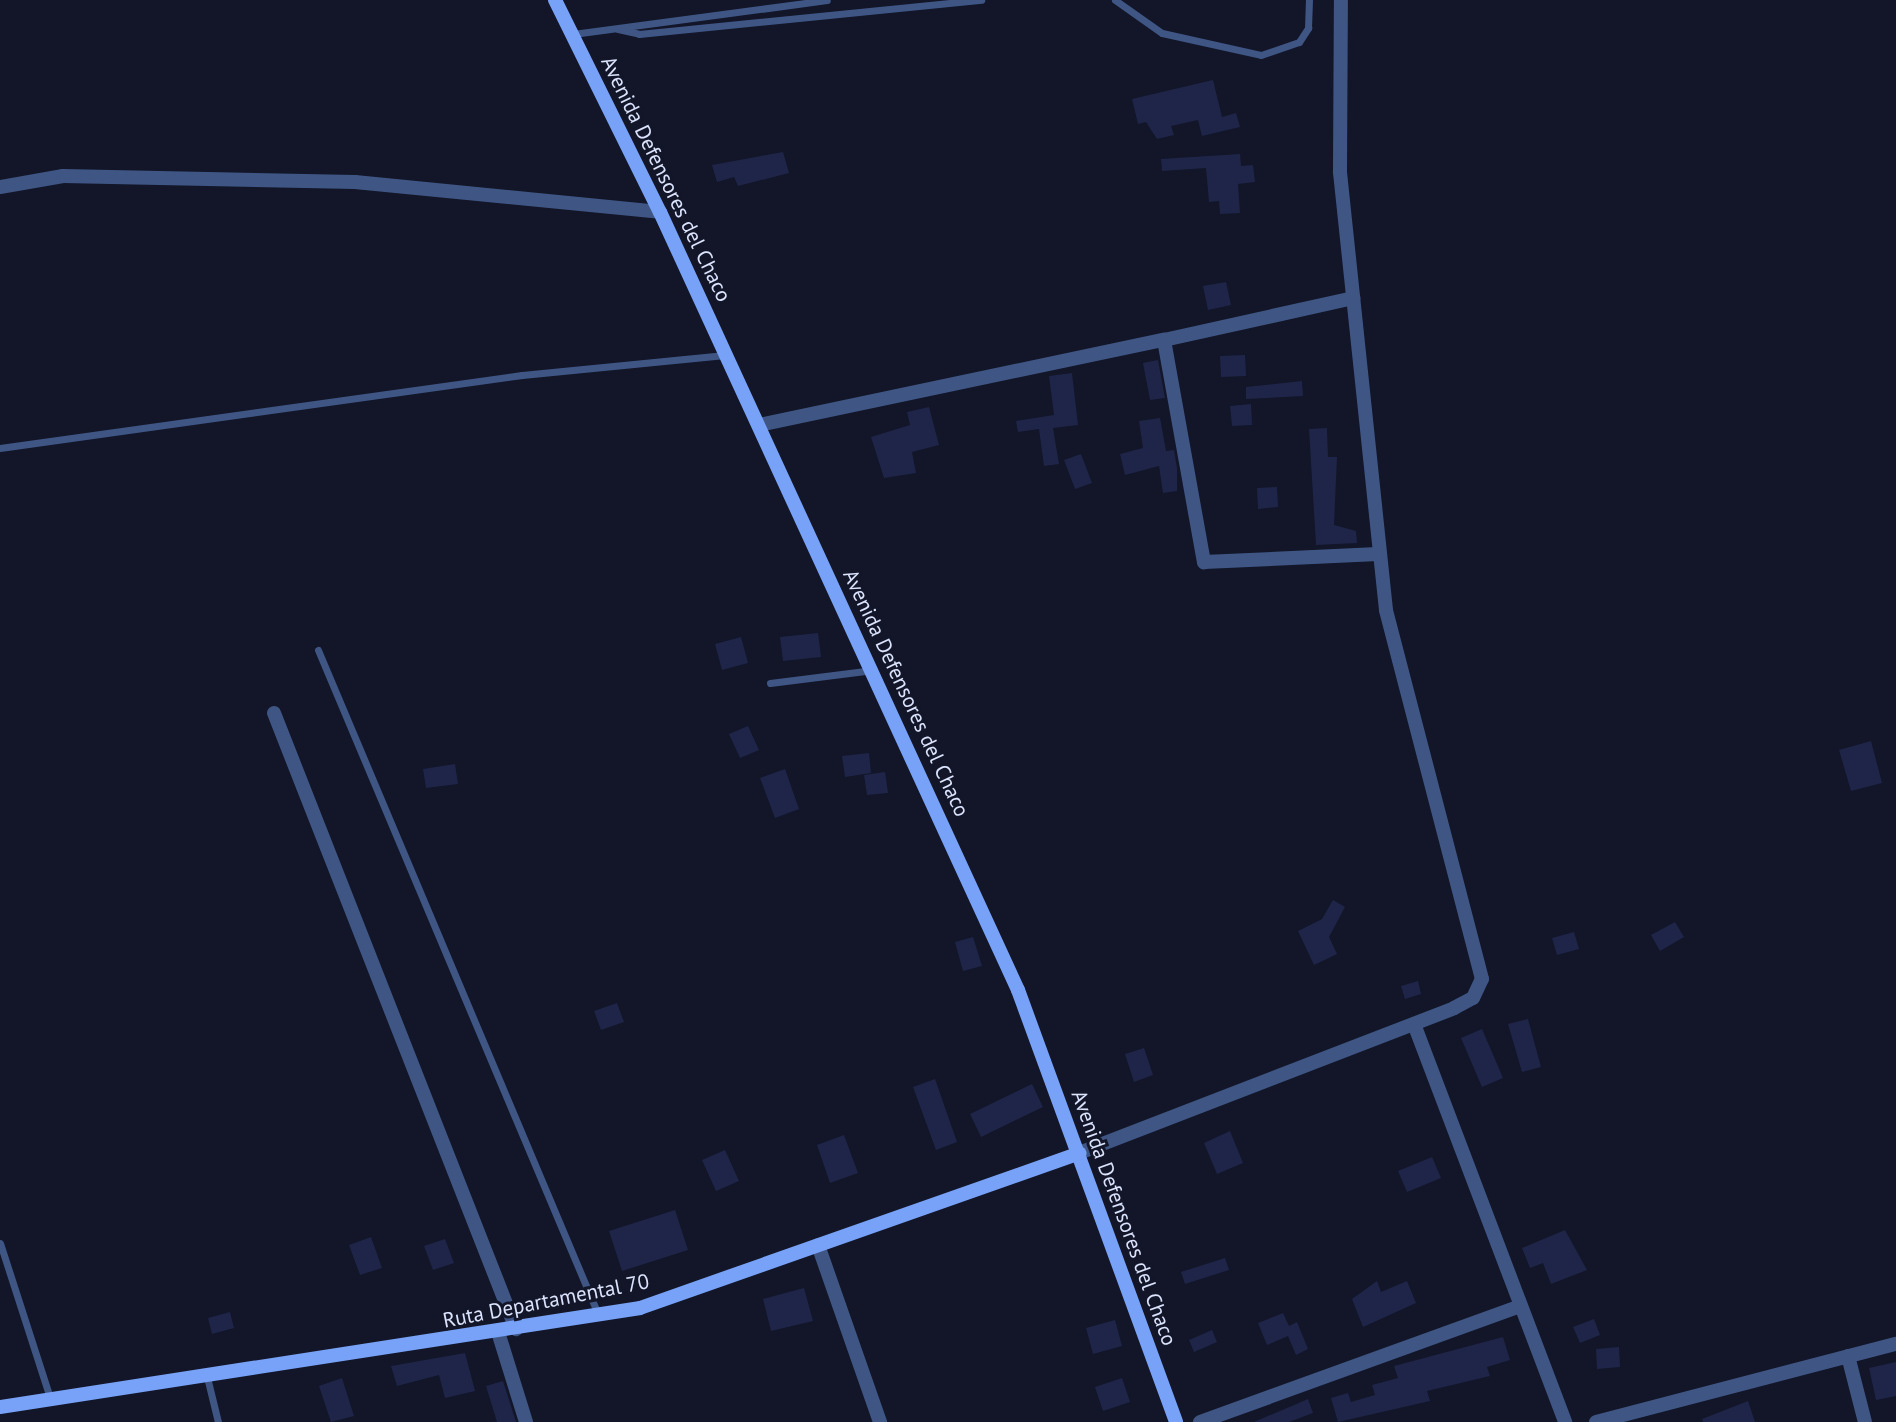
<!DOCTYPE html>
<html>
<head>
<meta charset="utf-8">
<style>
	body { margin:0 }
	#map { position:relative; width:1896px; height:1422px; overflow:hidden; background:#121628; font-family:"PT Sans",sans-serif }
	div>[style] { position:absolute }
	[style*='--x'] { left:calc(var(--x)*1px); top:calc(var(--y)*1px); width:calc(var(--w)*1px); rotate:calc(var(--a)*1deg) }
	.building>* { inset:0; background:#1f2548 }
	.service>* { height:7px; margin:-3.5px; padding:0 3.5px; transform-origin:3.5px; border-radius:3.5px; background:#3f5685 }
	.minor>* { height:14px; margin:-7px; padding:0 7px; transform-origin:7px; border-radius:7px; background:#3f5685 }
	.secondary>* { height:14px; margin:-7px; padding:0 7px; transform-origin:7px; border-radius:7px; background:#77a2f8 }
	span { translate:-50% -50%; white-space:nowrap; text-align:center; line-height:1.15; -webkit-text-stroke:6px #121628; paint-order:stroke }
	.street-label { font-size:21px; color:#dbe3fd }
</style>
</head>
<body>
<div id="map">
	<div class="building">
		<i style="clip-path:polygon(1213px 80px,1222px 117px,1236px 113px,1240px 127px,1202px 136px,1198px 120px,1171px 126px,1174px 135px,1157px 139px,1146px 122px,1138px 124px,1132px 99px)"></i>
		<i style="clip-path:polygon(783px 152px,789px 173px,738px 186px,734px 177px,717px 182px,712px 165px)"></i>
		<i style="clip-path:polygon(1240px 154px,1241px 166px,1253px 165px,1255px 182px,1238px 184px,1240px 213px,1220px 214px,1219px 201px,1209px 202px,1206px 168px,1162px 171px,1161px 159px)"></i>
		<i style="clip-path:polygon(1226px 282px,1231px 305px,1208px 310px,1203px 286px)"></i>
		<i style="clip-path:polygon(1245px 355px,1246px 376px,1221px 377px,1220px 356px)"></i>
		<i style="clip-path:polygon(1158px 360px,1165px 398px,1150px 400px,1143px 363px)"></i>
		<i style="clip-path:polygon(1072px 373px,1078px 425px,1053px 428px,1059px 464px,1044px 466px,1039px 429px,1018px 432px,1016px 421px,1054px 415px,1049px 376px)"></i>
		<i style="clip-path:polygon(1302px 381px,1303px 396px,1246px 399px,1246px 387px)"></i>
		<i style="clip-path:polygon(1251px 404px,1252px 425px,1232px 426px,1230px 406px)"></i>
		<i style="clip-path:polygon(929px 407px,939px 445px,912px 452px,916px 473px,884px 478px,871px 437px,910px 425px,907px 412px)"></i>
		<i style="clip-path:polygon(1160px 418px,1166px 451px,1174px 450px,1177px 468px,1177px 491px,1163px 493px,1159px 466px,1125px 475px,1120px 454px,1143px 448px,1139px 421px)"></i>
		<i style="clip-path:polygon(1327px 428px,1328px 457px,1337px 457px,1334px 525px,1356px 531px,1357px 543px,1316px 545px,1309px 429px)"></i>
		<i style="clip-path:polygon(1081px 454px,1092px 483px,1075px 489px,1064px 460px)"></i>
		<i style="clip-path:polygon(1277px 487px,1278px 507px,1258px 509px,1257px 488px)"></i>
		<i style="clip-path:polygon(818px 633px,821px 657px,783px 661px,780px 637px)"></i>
		<i style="clip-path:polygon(741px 637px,748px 663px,722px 670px,715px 644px)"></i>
		<i style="clip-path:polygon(748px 726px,759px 750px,740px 758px,729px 734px)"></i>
		<i style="clip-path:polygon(1871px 741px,1882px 783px,1851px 791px,1839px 750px)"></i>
		<i style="clip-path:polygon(869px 753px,871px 773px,845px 777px,842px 756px)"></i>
		<i style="clip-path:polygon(455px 764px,458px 784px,426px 788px,423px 769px)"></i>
		<i style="clip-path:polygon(785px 769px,799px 809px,775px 818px,760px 778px)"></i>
		<i style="clip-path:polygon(885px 772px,888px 793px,867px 795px,864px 775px)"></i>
		<i style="clip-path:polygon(1333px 900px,1345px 907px,1329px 937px,1337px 954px,1314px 965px,1298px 931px,1322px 919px)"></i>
		<i style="clip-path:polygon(1675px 922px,1684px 937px,1660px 951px,1651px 935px)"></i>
		<i style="clip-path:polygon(1574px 932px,1579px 949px,1557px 955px,1552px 938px)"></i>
		<i style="clip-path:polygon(973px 937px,982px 966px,963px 971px,955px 942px)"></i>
		<i style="clip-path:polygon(1418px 981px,1421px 994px,1405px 999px,1401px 986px)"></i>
		<i style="clip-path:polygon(617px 1003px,624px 1022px,601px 1030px,594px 1011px)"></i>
		<i style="clip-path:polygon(1528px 1019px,1541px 1067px,1522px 1072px,1508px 1024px)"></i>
		<i style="clip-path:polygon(1482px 1029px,1503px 1078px,1482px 1087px,1461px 1038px)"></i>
		<i style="clip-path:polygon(1144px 1048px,1153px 1075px,1134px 1082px,1125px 1054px)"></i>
		<i style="clip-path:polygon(935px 1079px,957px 1142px,936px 1150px,913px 1087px)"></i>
		<i style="clip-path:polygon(1032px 1084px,1043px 1107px,981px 1137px,970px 1114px)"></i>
		<i style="clip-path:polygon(1230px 1131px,1243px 1163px,1217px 1174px,1204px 1143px)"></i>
		<i style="clip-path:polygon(844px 1135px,858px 1173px,830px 1183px,817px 1145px)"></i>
		<i style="clip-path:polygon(725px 1150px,739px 1181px,716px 1191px,702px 1160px)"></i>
		<i style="clip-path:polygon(1432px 1157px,1441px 1178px,1407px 1192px,1398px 1171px)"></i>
		<i style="clip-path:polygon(675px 1210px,688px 1250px,622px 1271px,609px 1231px)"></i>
		<i style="clip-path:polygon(1565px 1230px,1587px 1270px,1551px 1284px,1543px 1263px,1530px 1268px,1522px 1248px)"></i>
		<i style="clip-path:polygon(371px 1237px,382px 1268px,360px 1275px,349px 1245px)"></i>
		<i style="clip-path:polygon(445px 1239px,454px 1263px,433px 1270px,424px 1246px)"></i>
		<i style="clip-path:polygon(1225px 1258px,1229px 1270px,1185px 1284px,1181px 1272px)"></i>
		<i style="clip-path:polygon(1377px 1281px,1381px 1292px,1407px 1281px,1416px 1303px,1363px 1327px,1352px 1299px)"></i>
		<i style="clip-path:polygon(804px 1288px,813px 1321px,771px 1331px,763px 1299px)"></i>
		<i style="clip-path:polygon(230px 1312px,234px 1328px,212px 1334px,208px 1318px)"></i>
		<i style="clip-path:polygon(1283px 1313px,1289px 1326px,1297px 1322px,1308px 1349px,1296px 1355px,1288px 1336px,1267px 1345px,1258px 1323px)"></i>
		<i style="clip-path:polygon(1594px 1319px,1600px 1335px,1580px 1343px,1573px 1327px)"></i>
		<i style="clip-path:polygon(1115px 1320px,1122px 1346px,1093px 1354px,1086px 1328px)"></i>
		<i style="clip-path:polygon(1212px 1330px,1217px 1342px,1194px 1352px,1189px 1340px)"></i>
		<i style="clip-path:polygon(1503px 1337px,1510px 1360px,1487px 1367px,1490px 1376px,1427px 1391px,1430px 1401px,1338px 1422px,1331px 1398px,1348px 1393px,1351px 1402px,1375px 1395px,1372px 1385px,1398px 1378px,1394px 1366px)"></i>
		<i style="clip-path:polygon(1619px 1347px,1620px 1367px,1597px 1369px,1596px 1349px)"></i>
		<i style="clip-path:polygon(465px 1353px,475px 1391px,445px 1398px,439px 1375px,397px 1386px,391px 1366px)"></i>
		<i style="clip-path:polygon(1896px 1362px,1896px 1396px,1876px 1400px,1869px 1368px)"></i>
		<i style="clip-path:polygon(342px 1378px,354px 1416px,331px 1422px,319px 1386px)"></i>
		<i style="clip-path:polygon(1122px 1378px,1130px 1402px,1103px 1411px,1095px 1387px)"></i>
		<i style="clip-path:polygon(503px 1381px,516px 1422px,497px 1422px,486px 1386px)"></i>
		<i style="clip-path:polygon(1308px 1399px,1313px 1413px,1289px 1422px,1254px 1422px)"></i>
		<i style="clip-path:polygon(1748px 1401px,1755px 1422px,1703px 1422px,1702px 1419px)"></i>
	</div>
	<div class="service">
		<i style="--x:1115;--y:0;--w:57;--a:35.1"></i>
		<i style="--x:1162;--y:33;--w:101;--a:12.5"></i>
		<i style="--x:1261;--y:55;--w:40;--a:-18.9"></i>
		<i style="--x:1299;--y:42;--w:17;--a:-57"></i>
		<i style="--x:1308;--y:28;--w:28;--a:-88"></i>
		<i style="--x:618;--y:29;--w:22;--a:13"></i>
		<i style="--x:639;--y:34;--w:344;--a:-5.7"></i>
		<i style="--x:573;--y:34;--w:256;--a:-7.6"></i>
		<i style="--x:0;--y:448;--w:527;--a:-7.96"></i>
		<i style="--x:522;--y:375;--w:204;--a:-5.6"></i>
		<i style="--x:318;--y:650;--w:721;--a:67.14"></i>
		<i style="--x:770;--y:683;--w:104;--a:-7.2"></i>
		<i style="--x:0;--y:1243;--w:163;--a:72.1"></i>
		<i style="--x:207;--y:1377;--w:46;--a:76.3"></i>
	</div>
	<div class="minor">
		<i style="--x:0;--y:187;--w:64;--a:-9.9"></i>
		<i style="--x:63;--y:176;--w:292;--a:1.2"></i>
		<i style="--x:355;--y:182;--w:306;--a:5.6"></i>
		<i style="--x:1164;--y:340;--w:194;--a:-12.5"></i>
		<i style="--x:759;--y:425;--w:414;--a:-11.9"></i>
		<i style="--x:1164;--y:340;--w:226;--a:79.8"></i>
		<i style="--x:1204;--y:562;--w:174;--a:-2.6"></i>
		<i style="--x:274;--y:713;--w:662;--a:68.55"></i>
		<i style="--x:1414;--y:1024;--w:426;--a:69.2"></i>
		<i style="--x:1079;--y:1153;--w:402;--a:-21.1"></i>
		<i style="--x:1454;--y:1008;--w:21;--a:-28"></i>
		<i style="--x:1473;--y:998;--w:21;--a:-65"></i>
		<i style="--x:1482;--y:979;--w:381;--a:-104.6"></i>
		<i style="--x:1386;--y:610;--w:441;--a:-96"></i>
		<i style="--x:1340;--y:171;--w:171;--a:-89.7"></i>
		<i style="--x:818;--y:1245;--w:188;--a:70.7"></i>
		<i style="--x:498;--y:1332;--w:94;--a:72.7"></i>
		<i style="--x:1848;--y:1356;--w:68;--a:75.6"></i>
		<i style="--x:1200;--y:1422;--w:340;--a:-19.9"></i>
		<i style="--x:1596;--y:1422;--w:310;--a:-14.6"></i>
	</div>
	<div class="secondary">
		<i style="--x:555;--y:0;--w:237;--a:63.7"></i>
		<i style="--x:660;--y:212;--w:856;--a:65.29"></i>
		<i style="--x:1018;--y:990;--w:460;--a:69.9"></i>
		<i style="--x:0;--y:1407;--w:648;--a:-8.79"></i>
		<i style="--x:640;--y:1308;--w:466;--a:-19.4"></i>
	</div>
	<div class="street-label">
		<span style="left:666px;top:179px;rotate:64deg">Avenida Defensores del Chaco</span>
		<span style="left:906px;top:693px;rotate:65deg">Avenida Defensores del Chaco</span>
		<span style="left:1124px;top:1218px;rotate:70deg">Avenida Defensores del Chaco</span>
		<span style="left:546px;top:1301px;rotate:-11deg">Ruta Departamental 70</span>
	</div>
</div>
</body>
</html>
